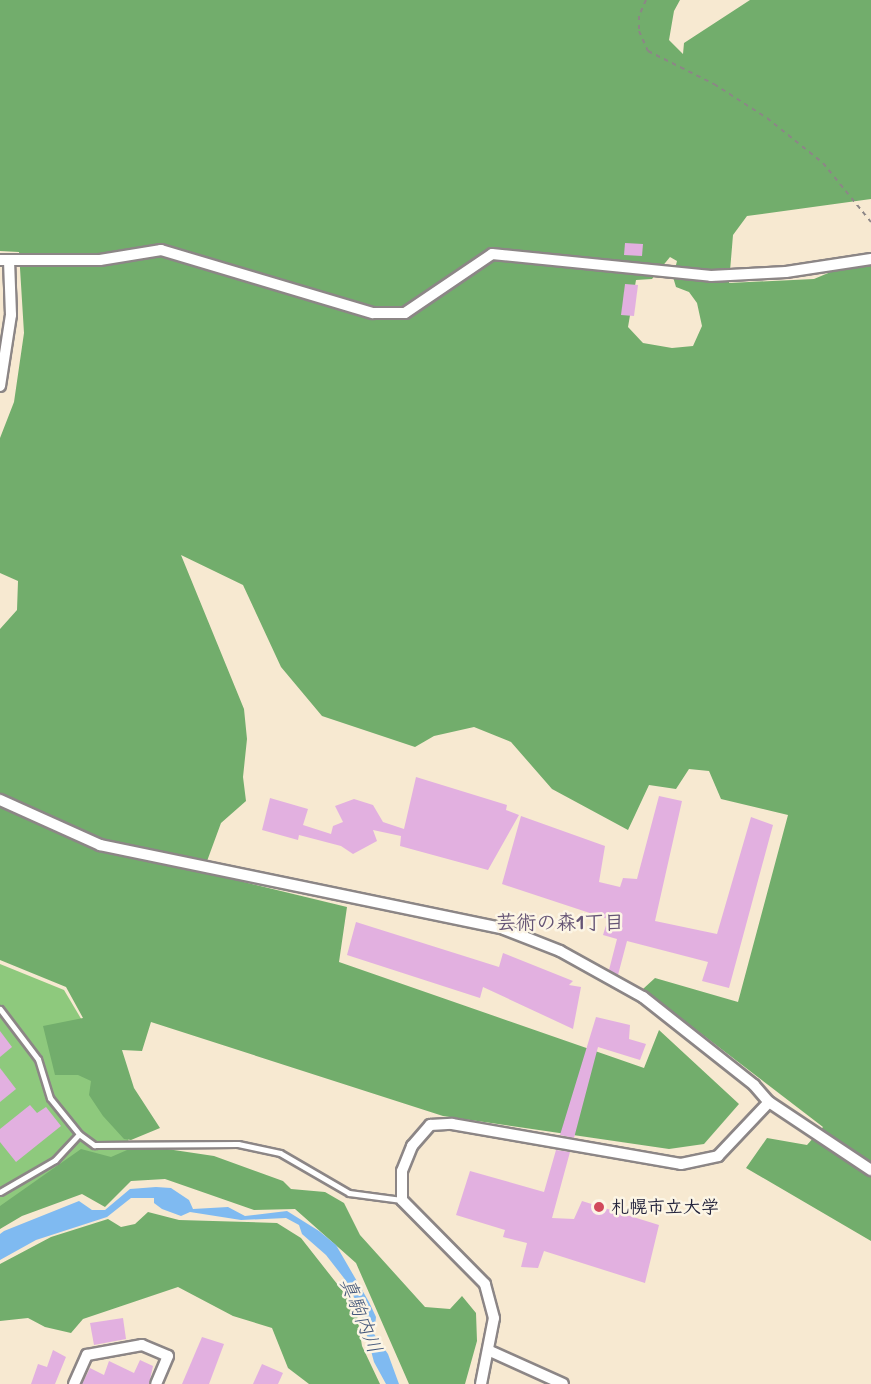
<!DOCTYPE html>
<html>
<head>
<meta charset="utf-8">
<style>
	body { margin:0 }
	#map { position:relative; width:871px; height:1384px; overflow:hidden; background:#f7e9d1; font-family:"Patrick Hand","Klee One",sans-serif }
	div>[style] { position:absolute }
	[style*='--x'] { left:calc(var(--x)*1px); top:calc(var(--y)*1px); width:calc(var(--w)*1px); rotate:calc(var(--a)*1deg) }
	.green>* { inset:0; background:#8ec97d }
	.forest>* { inset:0; background:#72ad6c }
	.water>* { inset:0; background:#7fbaf1 }
	.building>* { inset:0; background:#e2b0e0 }
	.path>* { height:2px; margin-top:-1px; transform-origin:0; background:repeating-linear-gradient(90deg,#8c8686 0 4.5px,transparent 0 9px) }
	.roads { filter:drop-shadow(2px 0 #8c8686) drop-shadow(-2px 0 #8c8686) drop-shadow(0 2px #8c8686) drop-shadow(0 -2px #8c8686) }
	.lane>* { height:5px; margin:-2.5px; padding:0 2.5px; transform-origin:2.5px; border-radius:2.5px; background:#fff }
	.street>* { height:10px; margin:-5px; padding:0 5px; transform-origin:5px; border-radius:5px; background:#fff }
	.dots>* { width:16px; height:16px; translate:-50% -50%; box-sizing:border-box; border:3px solid #fcf5e5; border-radius:50% }
	span { translate:-50% -50%; white-space:nowrap; text-align:center; line-height:1.15; -webkit-text-stroke:5px #fcf5e5; paint-order:stroke }
	.poi-label { font-size:18px; color:#22223b; font-weight:700 }
	.left { translate:0 -50%; text-align:left }
	.neighbourhood-label { font-size:20px; color:#655475; font-weight:700 }
	.water-label { font-size:20px; color:#43577b; font-style:italic }
</style>
</head>
<body>
<div id="map">
	<div class="green">
		<i style="clip-path:polygon(0 964px,64px 990px,83px 1022px,113px 1087px,134px 1160px,0 1224px)"></i>
	</div>
	<div class="forest">
		<i style="clip-path:polygon(evenodd,0 0,680px 0,674px 11px,669px 40px,683px 54px,684px 43px,750px 0,871px 0,871px 199px,747px 216px,733px 235px,729px 283px,814px 279px,871px 255px,871px 1241px,746px 1168px,767px 1138px,807px 1145px,823px 1127px,643px 989px,655px 978px,738px 1002px,788px 815px,721px 799px,709px 771px,689px 769px,676px 789px,649px 785px,628px 830px,552px 789px,511px 742px,474px 727px,434px 736px,415px 747px,322px 716px,281px 667px,243px 585px,181px 555px,244px 709px,247px 739px,243px 777px,246px 801px,221px 823px,203px 872px,347px 907px,339px 962px,644px 1068px,659px 1030px,739px 1104px,704px 1144px,669px 1149px,443px 1116px,151px 1022px,142px 1051px,122px 1050px,134px 1088px,160px 1128px,131px 1140px,124px 1139px,103px 1116px,89px 1095px,91px 1081px,78px 1075px,55px 1075px,43px 1026px,83px 1018px,66px 987px,0 960px,0 629px,17px 610px,18px 581px,0 573px,0 438px,14px 402px,24px 333px,19px 252px,0 251px,0 0,670px 257px,677px 261px,673px 277px,676px 287px,689px 292px,697px 303px,702px 326px,693px 346px,672px 348px,643px 343px,628px 327px,636px 280px,652px 279px,670px 257px)"></i>
		<i style="clip-path:polygon(81px 1149px,111px 1157px,127px 1150px,167px 1149px,214px 1156px,283px 1181px,291px 1189px,325px 1192px,344px 1203px,360px 1235px,425px 1307px,450px 1309px,462px 1296px,476px 1313px,477px 1341px,465px 1384px,409px 1384px,356px 1263px,295px 1209px,254px 1210px,165px 1179px,131px 1181px,105px 1207px,82px 1194px,22px 1216px,0 1229px,0 1206px)"></i>
		<i style="clip-path:polygon(148px 1212px,179px 1220px,277px 1223px,301px 1238px,356px 1308px,362px 1346px,380px 1384px,309px 1384px,288px 1368px,272px 1328px,233px 1316px,178px 1287px,83px 1319px,71px 1333px,45px 1327px,28px 1318px,0 1321px,0 1264px,51px 1237px,108px 1219px,121px 1227px,135px 1224px)"></i>
	</div>
	<div class="water">
		<i style="clip-path:polygon(156px 1187px,171px 1188px,189px 1200px,193px 1209px,228px 1207px,245px 1216px,287px 1211px,319px 1231px,336px 1245px,369px 1302px,376px 1317px,374px 1334px,388px 1354px,399px 1384px,386px 1384px,374px 1362px,360px 1310px,347px 1282px,326px 1255px,302px 1234px,299px 1225px,286px 1218px,241px 1220px,190px 1212px,181px 1216px,162px 1209px,154px 1203px,154px 1198px,131px 1198px,107px 1217px,36px 1240px,0 1260px,0 1234px,4px 1231px,79px 1201px,92px 1210px,105px 1210px,130px 1189px)"></i>
	</div>
	<div class="building">
		<i style="clip-path:polygon(625px 243px,643px 244px,642px 256px,624px 255px)"></i>
		<i style="clip-path:polygon(625px 284px,638px 285px,634px 316px,621px 315px)"></i>
		<i style="clip-path:polygon(416px 777px,507px 805px,506px 810px,519px 815px,488px 870px,400px 846px,401px 836px,373px 830px,377px 841px,353px 854px,341px 846px,299px 835px,298px 840px,262px 830px,270px 798px,308px 809px,303px 825px,331px 834px,333px 826px,343px 822px,335px 806px,354px 799px,373px 805px,383px 822px,404px 829px)"></i>
		<i style="clip-path:polygon(659px 796px,682px 801px,655px 921px,717px 934px,751px 817px,773px 825px,729px 988px,702px 981px,708px 962px,627px 941px,618px 975px,609px 970px,617px 939px,603px 935px,608px 919px,502px 884px,521px 816px,605px 846px,599px 882px,620px 887px,623px 878px,637px 879px)"></i>
		<i style="clip-path:polygon(356px 922px,499px 967px,503px 953px,573px 981px,569px 985px,581px 987px,573px 1029px,483px 987px,480px 998px,347px 955px)"></i>
		<i style="clip-path:polygon(596px 1017px,630px 1025px,629px 1039px,646px 1044px,640px 1060px,598px 1047px,574px 1138px,560px 1135px)"></i>
		<i style="clip-path:polygon(0 1031px,12px 1047px,0 1057px)"></i>
		<i style="clip-path:polygon(0 1068px,16px 1089px,0 1102px)"></i>
		<i style="clip-path:polygon(30px 1105px,37px 1113px,46px 1107px,61px 1126px,16px 1162px,0 1142px,0 1129px)"></i>
		<i style="clip-path:polygon(556px 1150px,570px 1152px,552px 1218px,574px 1219px,582px 1201px,659px 1225px,645px 1283px,544px 1251px,538px 1268px,521px 1267px,527px 1243px,503px 1237px,505px 1230px,456px 1215px,470px 1171px,544px 1192px)"></i>
		<i style="clip-path:polygon(123px 1318px,126px 1339px,94px 1345px,90px 1323px)"></i>
		<i style="clip-path:polygon(202px 1337px,224px 1344px,209px 1384px,182px 1384px)"></i>
		<i style="clip-path:polygon(53px 1350px,66px 1357px,55px 1384px,31px 1384px,38px 1364px,47px 1367px)"></i>
		<i style="clip-path:polygon(140px 1360px,153px 1366px,149px 1384px,82px 1384px,90px 1368px,104px 1375px,109px 1361px,134px 1373px)"></i>
		<i style="clip-path:polygon(262px 1364px,283px 1373px,278px 1384px,253px 1384px)"></i>
	</div>
	<div class="path">
		<i style="--x:646;--y:0;--w:17;--a:114"></i>
		<i style="--x:639;--y:16;--w:15;--a:90"></i>
		<i style="--x:639;--y:31;--w:22;--a:66"></i>
		<i style="--x:648;--y:51;--w:74;--a:26.6"></i>
		<i style="--x:714;--y:84;--w:63;--a:32.7"></i>
		<i style="--x:767;--y:118;--w:72;--a:38.8"></i>
		<i style="--x:823;--y:163;--w:76;--a:50.9"></i>
	</div>
	<div class="roads">
		<div class="lane">
			<i style="--x:0;--y:1009;--w:63;--a:52.8"></i>
			<i style="--x:38;--y:1059;--w:41;--a:72.9"></i>
			<i style="--x:50;--y:1098;--w:46;--a:51.1"></i>
			<i style="--x:79;--y:1134;--w:19;--a:36"></i>
			<i style="--x:94;--y:1145;--w:144;--a:-0.4"></i>
			<i style="--x:238;--y:1144;--w:43;--a:12.1"></i>
			<i style="--x:280;--y:1153;--w:80;--a:30.1"></i>
			<i style="--x:349;--y:1193;--w:53;--a:7.5"></i>
			<i style="--x:0;--y:1192;--w:64;--a:-30.2"></i>
			<i style="--x:55;--y:1160;--w:35;--a:-47"></i>
		</div>
		<div class="street">
			<i style="--x:0;--y:260;--w:100;--a:0"></i>
			<i style="--x:100;--y:260;--w:62;--a:-9.3"></i>
			<i style="--x:161;--y:250;--w:221;--a:16.6"></i>
			<i style="--x:373;--y:313;--w:32;--a:0"></i>
			<i style="--x:405;--y:313;--w:105;--a:-34.1"></i>
			<i style="--x:492;--y:254;--w:220;--a:5.7"></i>
			<i style="--x:711;--y:276;--w:75;--a:-3.1"></i>
			<i style="--x:786;--y:272;--w:86;--a:-8.7"></i>
			<i style="--x:0;--y:386;--w:72;--a:-81.2"></i>
			<i style="--x:11;--y:315;--w:55;--a:-92.1"></i>
			<i style="--x:0;--y:800;--w:110;--a:24.2"></i>
			<i style="--x:100;--y:845;--w:413;--a:11.7"></i>
			<i style="--x:504;--y:929;--w:60;--a:21.4"></i>
			<i style="--x:560;--y:951;--w:95;--a:29"></i>
			<i style="--x:643;--y:997;--w:142;--a:38.4"></i>
			<i style="--x:754;--y:1085;--w:23;--a:49"></i>
			<i style="--x:769;--y:1102;--w:123;--a:33.7"></i>
			<i style="--x:490;--y:1351;--w:80;--a:24.3"></i>
			<i style="--x:74;--y:1384;--w:32;--a:-66"></i>
			<i style="--x:87;--y:1355;--w:56;--a:-10.3"></i>
			<i style="--x:142;--y:1345;--w:28;--a:23"></i>
			<i style="--x:168;--y:1356;--w:30;--a:113"></i>
			<i style="--x:481;--y:1384;--w:67;--a:-78.9"></i>
			<i style="--x:494;--y:1318;--w:35;--a:-105"></i>
			<i style="--x:485;--y:1284;--w:118;--a:-134.7"></i>
			<i style="--x:402;--y:1200;--w:29;--a:-90"></i>
			<i style="--x:402;--y:1171;--w:27;--a:-68"></i>
			<i style="--x:412;--y:1146;--w:28;--a:-49"></i>
			<i style="--x:430;--y:1125;--w:22;--a:-3"></i>
			<i style="--x:452;--y:1124;--w:232;--a:9.9"></i>
			<i style="--x:681;--y:1164;--w:38;--a:-12"></i>
			<i style="--x:718;--y:1156;--w:74;--a:-46.6"></i>
		</div>
	</div>
	<div class="dots">
		<i style="left:599px;top:1207px;background:#d1495b"></i>
	</div>
	<div class="poi-label">
		<span class="left" style="left:611px;top:1207px">札幌市立大学</span>
	</div>
	<div class="neighbourhood-label">
		<span style="left:560px;top:921px">芸術の森1丁目</span>
	</div>
	<div class="water-label">
		<span style="left:362px;top:1315px;rotate:68deg">真駒内川</span>
	</div>
</div>
</body>
</html>
